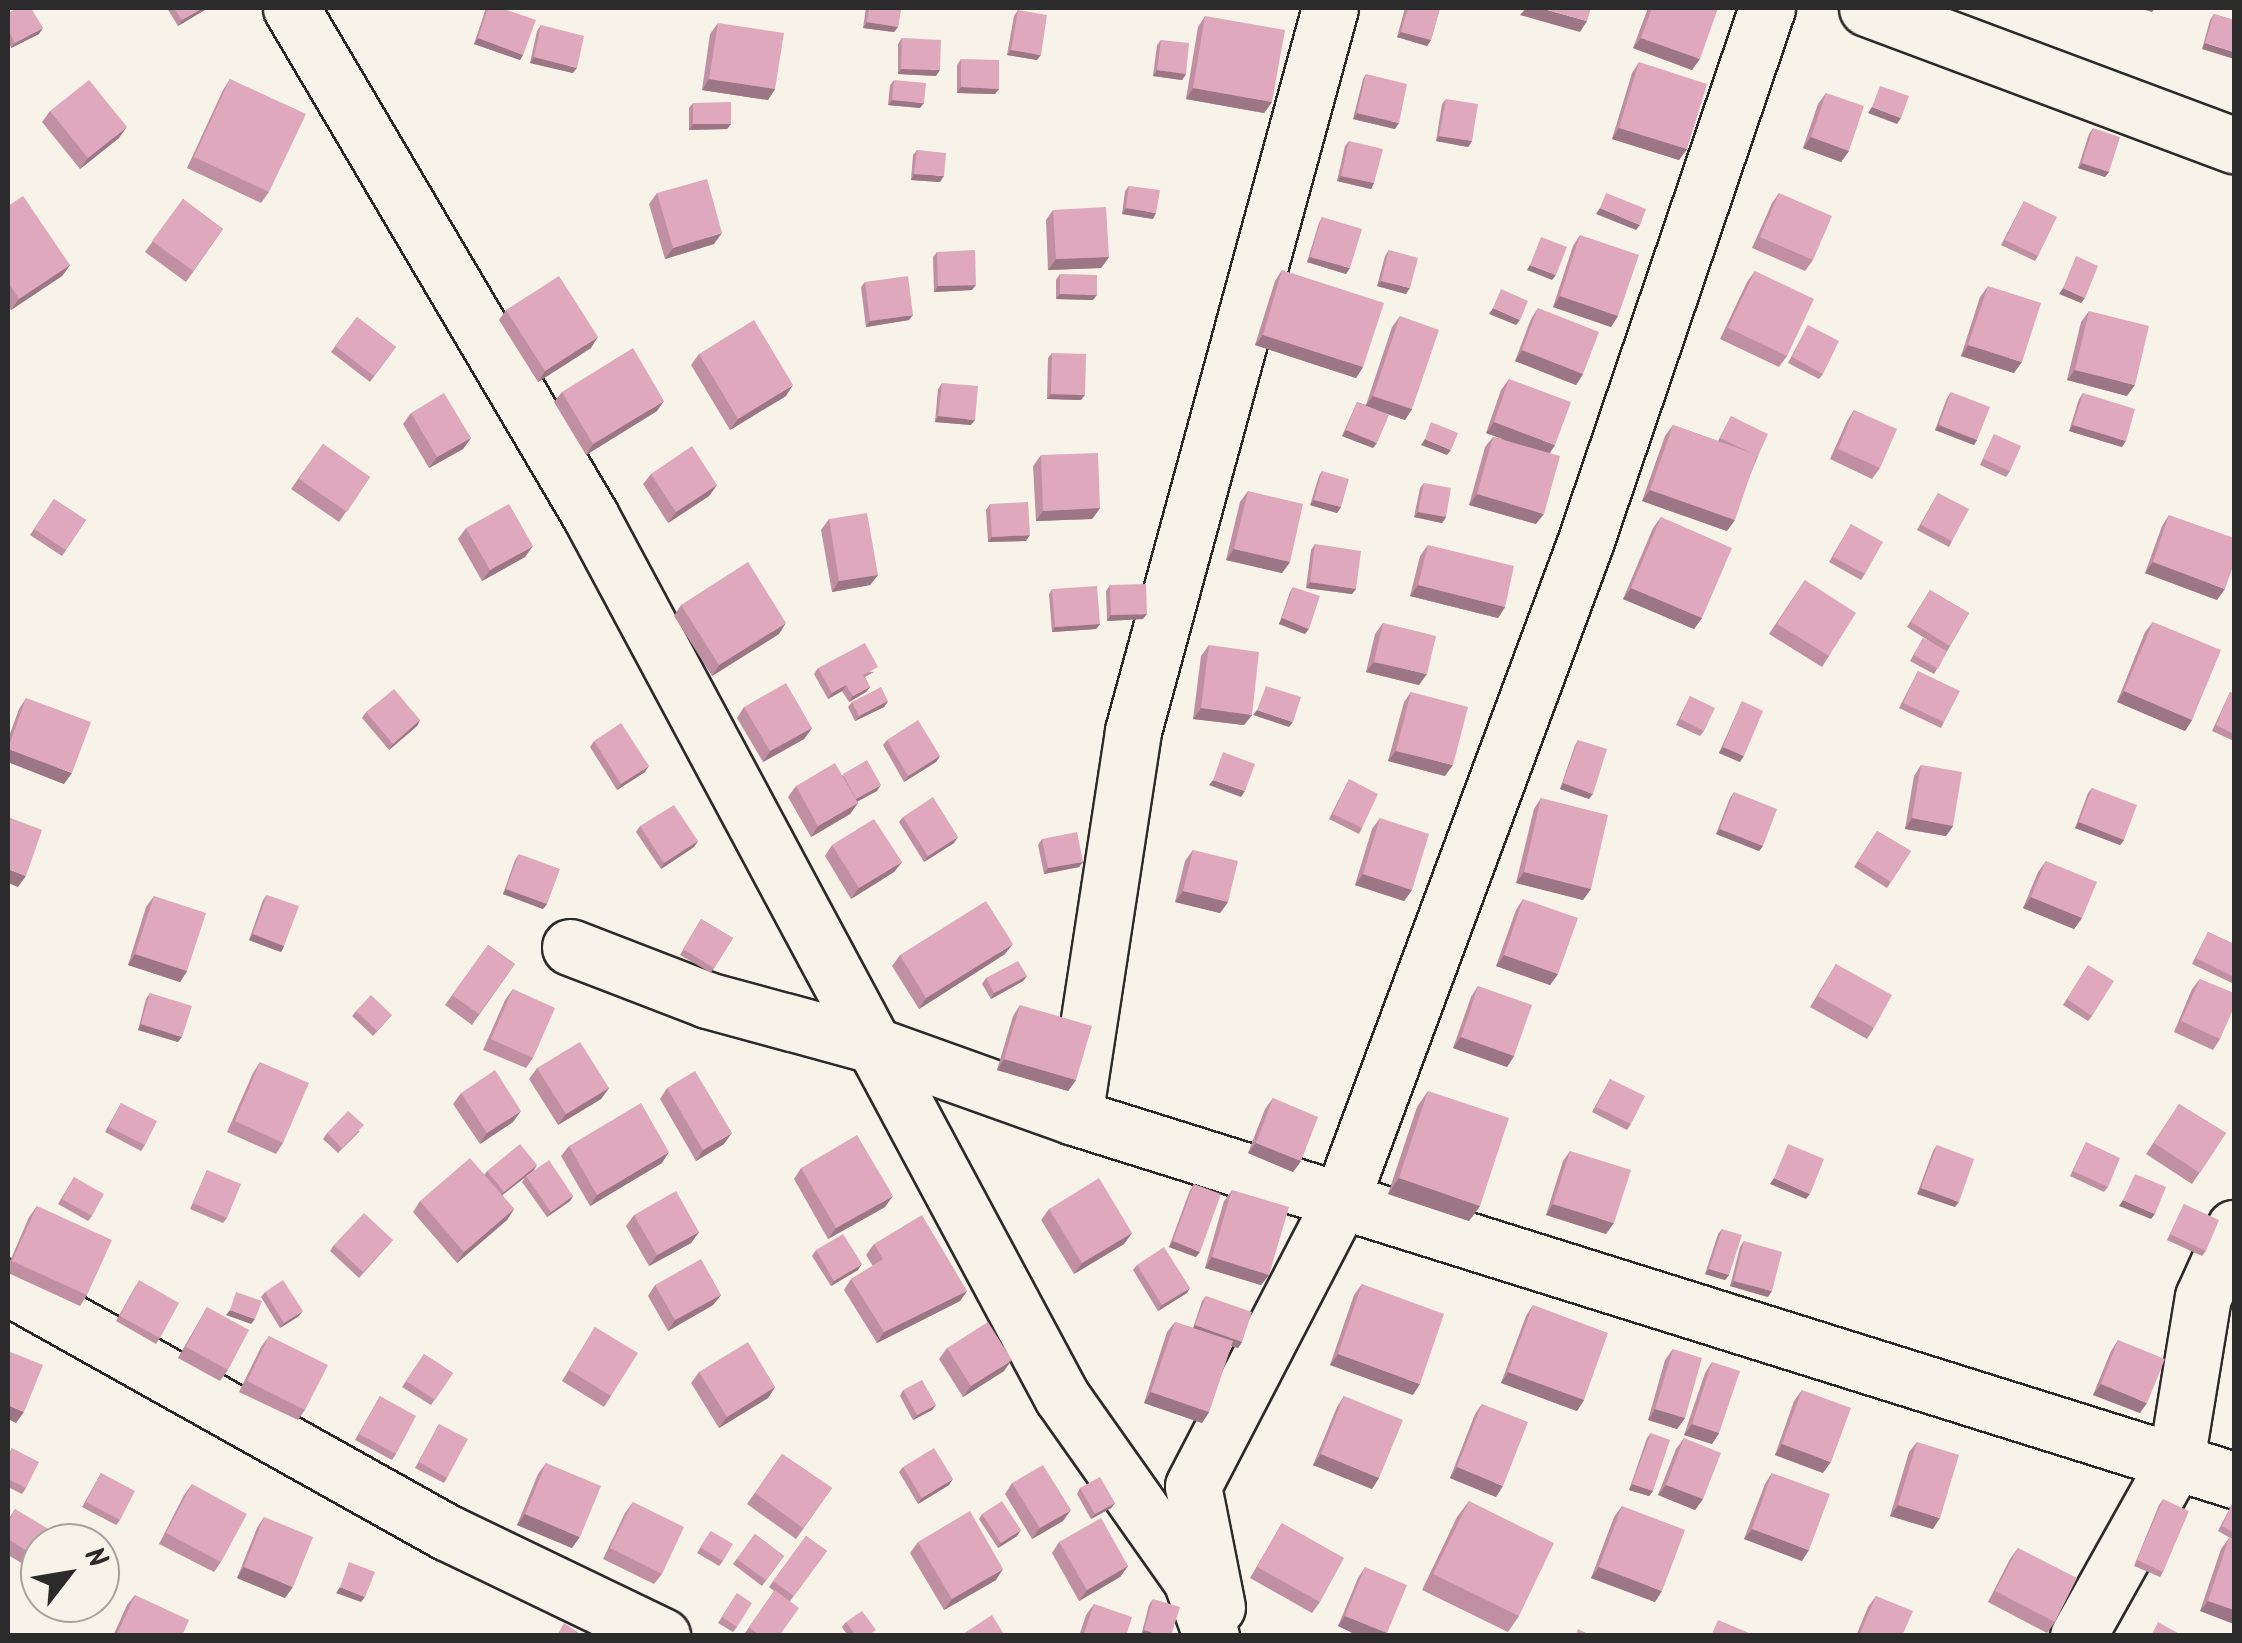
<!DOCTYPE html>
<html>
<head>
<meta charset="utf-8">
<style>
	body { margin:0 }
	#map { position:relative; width:2242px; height:1643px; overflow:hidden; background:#f7f3e8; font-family:Kalam,sans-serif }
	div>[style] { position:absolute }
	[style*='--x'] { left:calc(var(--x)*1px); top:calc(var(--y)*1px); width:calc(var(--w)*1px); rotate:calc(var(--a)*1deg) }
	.roads { filter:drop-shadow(2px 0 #2b2b2b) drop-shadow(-2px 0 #2b2b2b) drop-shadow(0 2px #2b2b2b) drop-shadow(0 -2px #2b2b2b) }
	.minor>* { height:55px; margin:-27.5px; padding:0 27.5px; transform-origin:27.5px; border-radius:27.5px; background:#f7f3e8 }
	.wall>* { inset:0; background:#c090a2 }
	.shaded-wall>* { inset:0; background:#9c7684 }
	.building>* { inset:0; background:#dfa8bc }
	span { translate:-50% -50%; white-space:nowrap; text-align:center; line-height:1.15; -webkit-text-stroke:8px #f7f3e8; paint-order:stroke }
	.frame { position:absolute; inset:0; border:10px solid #2b2b2b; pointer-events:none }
	.north { position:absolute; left:20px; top:1523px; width:100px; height:100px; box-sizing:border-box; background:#f7f3e8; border:2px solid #a5a39c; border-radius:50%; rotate:59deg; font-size:28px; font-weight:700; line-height:40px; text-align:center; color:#2b2b2b }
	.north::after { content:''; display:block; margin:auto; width:35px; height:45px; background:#2b2b2b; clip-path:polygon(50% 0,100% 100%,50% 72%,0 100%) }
</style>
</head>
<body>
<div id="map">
	<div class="roads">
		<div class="minor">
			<i style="--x:291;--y:8;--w:589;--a:59.47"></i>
			<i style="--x:590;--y:515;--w:1000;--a:61.85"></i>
			<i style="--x:1062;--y:1397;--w:224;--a:54.8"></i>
			<i style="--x:1191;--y:1580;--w:59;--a:70.3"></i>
			<i style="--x:1867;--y:8;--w:392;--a:20.5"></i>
			<i style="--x:570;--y:947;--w:147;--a:21.1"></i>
			<i style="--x:707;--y:1000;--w:175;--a:15.2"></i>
			<i style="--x:876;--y:1046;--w:210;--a:19.7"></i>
			<i style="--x:1074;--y:1117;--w:1215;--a:17.38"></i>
			<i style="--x:1074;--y:1117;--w:390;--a:-81.3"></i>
			<i style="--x:1133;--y:731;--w:749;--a:-74.76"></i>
			<i style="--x:8;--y:1287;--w:502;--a:29.22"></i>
			<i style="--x:446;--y:1532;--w:240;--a:25.7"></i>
			<i style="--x:1217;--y:1607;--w:123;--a:-101.2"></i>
			<i style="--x:1193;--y:1486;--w:322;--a:-62.6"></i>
			<i style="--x:1341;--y:1200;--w:698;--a:-69.62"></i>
			<i style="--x:1584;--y:546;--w:568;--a:-71.21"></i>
			<i style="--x:2078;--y:1636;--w:201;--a:-60.8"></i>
			<i style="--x:2176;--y:1461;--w:166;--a:-80.7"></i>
			<i style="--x:2203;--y:1297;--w:76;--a:-65.8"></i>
		</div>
	</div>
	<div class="wall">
		<i style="clip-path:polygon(167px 8px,208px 8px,178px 26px)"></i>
		<i style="clip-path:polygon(486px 8px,501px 8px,523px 55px,520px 60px,474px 44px)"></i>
		<i style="clip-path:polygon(866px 8px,901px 8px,898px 27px,894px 32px,863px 28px)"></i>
		<i style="clip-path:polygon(1405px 8px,1440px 8px,1431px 40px,1427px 46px,1397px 37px)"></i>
		<i style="clip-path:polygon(1648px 8px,1718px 8px,1692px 70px,1633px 48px)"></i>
		<i style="clip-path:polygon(1018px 10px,1037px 60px,1007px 55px,1014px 16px)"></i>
		<i style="clip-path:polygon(8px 13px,39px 34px,11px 48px,8px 42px)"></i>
		<i style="clip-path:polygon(2214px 14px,2234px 20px,2202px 49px,2210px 20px)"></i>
		<i style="clip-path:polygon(1205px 16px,1272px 102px,1264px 113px,1186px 99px,1198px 27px)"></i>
		<i style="clip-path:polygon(718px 23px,775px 89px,768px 100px,702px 90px,710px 34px)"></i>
		<i style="clip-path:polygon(541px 25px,573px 73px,530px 63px,537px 31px)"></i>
		<i style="clip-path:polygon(902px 38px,936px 76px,898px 74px,898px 44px)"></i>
		<i style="clip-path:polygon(1161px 40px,1186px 74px,1182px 80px,1153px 76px,1157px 45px)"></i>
		<i style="clip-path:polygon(961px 59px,999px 89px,995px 94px,957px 93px,957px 65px)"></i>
		<i style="clip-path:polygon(1639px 62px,1687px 149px,1679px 160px,1612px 139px,1632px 73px)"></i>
		<i style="clip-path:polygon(1366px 74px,1395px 129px,1353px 119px,1363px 79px)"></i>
		<i style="clip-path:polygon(230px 79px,269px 192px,261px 203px,187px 168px,223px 90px)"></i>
		<i style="clip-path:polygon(894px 80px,920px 108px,888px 105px,890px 85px)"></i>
		<i style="clip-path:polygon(1826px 93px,1849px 151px,1841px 162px,1803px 148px,1818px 104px)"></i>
		<i style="clip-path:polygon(1446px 99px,1472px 141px,1468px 147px,1436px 141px,1442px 104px)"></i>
		<i style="clip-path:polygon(693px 103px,731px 124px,727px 129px,689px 130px,689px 108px)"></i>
		<i style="clip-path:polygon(50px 111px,119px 138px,80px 169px,42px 122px)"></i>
		<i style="clip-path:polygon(2093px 128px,2109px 172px,2105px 177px,2078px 168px,2089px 134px)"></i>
		<i style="clip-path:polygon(1349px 141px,1374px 183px,1371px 189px,1337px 181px,1345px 146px)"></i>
		<i style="clip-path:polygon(917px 150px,940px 182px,911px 180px,913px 155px)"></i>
		<i style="clip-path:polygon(1129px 186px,1153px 219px,1122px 214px,1125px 191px)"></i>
		<i style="clip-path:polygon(657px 193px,714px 244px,665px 259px,649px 204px)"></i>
		<i style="clip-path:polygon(1779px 193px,1813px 260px,1805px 271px,1752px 248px,1772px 203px)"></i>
		<i style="clip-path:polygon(183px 199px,223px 229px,186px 282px,145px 252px)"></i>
		<i style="clip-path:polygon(2024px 201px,2038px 256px,2035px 261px,2001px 245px)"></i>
		<i style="clip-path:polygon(8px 206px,70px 265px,62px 276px,11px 310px,8px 305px)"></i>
		<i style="clip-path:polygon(1053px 210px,1109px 257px,1101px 268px,1048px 270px,1046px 220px)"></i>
		<i style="clip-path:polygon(1322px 217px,1346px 274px,1307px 262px,1319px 223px)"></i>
		<i style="clip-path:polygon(1580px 235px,1618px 316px,1611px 327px,1553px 307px,1573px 246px)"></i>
		<i style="clip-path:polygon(1389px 250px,1406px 294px,1377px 286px,1385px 256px)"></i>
		<i style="clip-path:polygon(937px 252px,972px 290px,934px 292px,933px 257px)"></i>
		<i style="clip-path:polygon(1282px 270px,1363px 367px,1356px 378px,1255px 345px,1275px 281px)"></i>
		<i style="clip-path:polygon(1755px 271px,1787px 356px,1779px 367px,1720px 339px,1747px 282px)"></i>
		<i style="clip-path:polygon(1060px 274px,1093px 300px,1056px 299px,1056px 280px)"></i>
		<i style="clip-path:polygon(865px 282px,909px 320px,866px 327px,861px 287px)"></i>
		<i style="clip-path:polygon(1988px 286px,2014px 373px,1961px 356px,1980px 297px)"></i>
		<i style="clip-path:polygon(1538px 308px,1583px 374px,1576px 385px,1515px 361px,1531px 319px)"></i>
		<i style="clip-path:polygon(506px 310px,591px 348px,538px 382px,499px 320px)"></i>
		<i style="clip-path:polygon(2089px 311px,2127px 396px,2067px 380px,2081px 322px)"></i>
		<i style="clip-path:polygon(1400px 316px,1412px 409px,1405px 420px,1381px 412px,1373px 448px,1342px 436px,1357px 402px,1366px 405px,1392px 327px)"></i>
		<i style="clip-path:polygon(357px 317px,396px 347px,370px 382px,331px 352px)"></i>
		<i style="clip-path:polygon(1808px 325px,1823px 374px,1819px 379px,1788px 363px)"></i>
		<i style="clip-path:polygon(1052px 353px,1081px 400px,1047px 399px,1048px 358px)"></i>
		<i style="clip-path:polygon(699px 354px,786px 396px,730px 430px,691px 365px)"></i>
		<i style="clip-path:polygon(1509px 379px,1550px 453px,1536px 524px,1469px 505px,1485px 447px,1493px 437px,1506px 440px,1486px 433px,1501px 390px)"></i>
		<i style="clip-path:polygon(942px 383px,971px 425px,935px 422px,938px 389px)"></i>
		<i style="clip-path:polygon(562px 392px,657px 411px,586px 455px,554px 402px)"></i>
		<i style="clip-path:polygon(1951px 392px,1977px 440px,1974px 445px,1935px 430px,1947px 398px)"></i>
		<i style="clip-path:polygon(2083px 393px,2122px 447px,2069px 431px,2079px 399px)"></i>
		<i style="clip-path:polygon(1854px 410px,1880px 468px,1872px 479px,1830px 459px,1847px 421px)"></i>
		<i style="clip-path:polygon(411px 413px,471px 438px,463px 449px,429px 468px,403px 424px)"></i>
		<i style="clip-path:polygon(1731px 416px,1758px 456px,1727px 531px,1642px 501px,1665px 436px,1673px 425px,1718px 441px)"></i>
		<i style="clip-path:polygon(1994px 434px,2010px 471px,2006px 477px,1980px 465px)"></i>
		<i style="clip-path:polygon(323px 444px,370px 477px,339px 522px,291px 489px)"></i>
		<i style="clip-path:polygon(1041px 455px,1100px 508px,1092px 519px,1036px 521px,1033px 466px)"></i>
		<i style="clip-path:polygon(1322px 471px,1341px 507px,1337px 513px,1310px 505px,1319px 476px)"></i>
		<i style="clip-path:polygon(651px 474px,717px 485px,709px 496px,668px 523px,643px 484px)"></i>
		<i style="clip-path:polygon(1424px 483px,1446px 517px,1442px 523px,1414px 517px,1420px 488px)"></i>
		<i style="clip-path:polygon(1248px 491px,1290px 562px,1282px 573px,1226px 560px,1240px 502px)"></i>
		<i style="clip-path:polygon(1938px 493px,1952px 541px,1949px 547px,1917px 530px)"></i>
		<i style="clip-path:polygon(54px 499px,86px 520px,62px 556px,30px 535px)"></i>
		<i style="clip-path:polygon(990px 504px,1026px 541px,988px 542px,986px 510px)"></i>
		<i style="clip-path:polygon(2169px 515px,2217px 600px,2145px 573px,2162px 526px)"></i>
		<i style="clip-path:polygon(1661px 517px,1702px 618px,1694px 629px,1623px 599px,1653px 528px)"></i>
		<i style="clip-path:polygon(829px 519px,878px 575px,870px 585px,832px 592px,821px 530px)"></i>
		<i style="clip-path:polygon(1851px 524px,1865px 574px,1861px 580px,1829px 562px)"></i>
		<i style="clip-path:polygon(466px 528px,525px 557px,482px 581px,458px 539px)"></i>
		<i style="clip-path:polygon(1315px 544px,1356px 589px,1352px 594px,1306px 588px,1311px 550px)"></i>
		<i style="clip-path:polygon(1428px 545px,1505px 607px,1498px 618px,1410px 596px,1420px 556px)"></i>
		<i style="clip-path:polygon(1805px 580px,1829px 656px,1822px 667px,1769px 634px)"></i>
		<i style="clip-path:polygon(1110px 585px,1143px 619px,1107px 621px,1106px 591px)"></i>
		<i style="clip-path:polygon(1293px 587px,1305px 634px,1279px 624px,1290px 592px)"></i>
		<i style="clip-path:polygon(1052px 589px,1100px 624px,1096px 629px,1052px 632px,1049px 594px)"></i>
		<i style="clip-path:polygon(1930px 590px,1969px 613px,1934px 674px,1910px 661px,1923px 638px,1934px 644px,1907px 627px)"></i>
		<i style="clip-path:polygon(681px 605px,779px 634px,712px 676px,674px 616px)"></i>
		<i style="clip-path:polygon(2153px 622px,2192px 720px,2185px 731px,2117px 702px,2145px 632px)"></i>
		<i style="clip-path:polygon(1383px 623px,1419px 685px,1366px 672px,1375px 634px)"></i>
		<i style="clip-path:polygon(1209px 645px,1252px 715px,1244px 725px,1193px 719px,1201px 656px)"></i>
		<i style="clip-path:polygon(818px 668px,874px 672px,865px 677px,870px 687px,866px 692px,849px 702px,842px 691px,828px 699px,814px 674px)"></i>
		<i style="clip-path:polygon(1918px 671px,1944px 722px,1941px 728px,1899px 708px)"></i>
		<i style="clip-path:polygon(1411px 692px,1445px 776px,1388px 761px,1404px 702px)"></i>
		<i style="clip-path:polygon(2230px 692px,2234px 694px,2234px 741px,2212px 731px)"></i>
		<i style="clip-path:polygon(1690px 696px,1704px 731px,1700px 736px,1676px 725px)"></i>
		<i style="clip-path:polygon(26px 698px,64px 784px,8px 762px,8px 739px,19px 709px)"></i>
		<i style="clip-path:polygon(888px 701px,884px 707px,855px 721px,848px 707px,852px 702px)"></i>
		<i style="clip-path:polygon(1742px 701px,1740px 762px,1719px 753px)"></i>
		<i style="clip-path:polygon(744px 707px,812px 728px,804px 739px,763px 762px,737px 718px)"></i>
		<i style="clip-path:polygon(366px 712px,420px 720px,417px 726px,389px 750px,362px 718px)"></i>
		<i style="clip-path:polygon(887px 740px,940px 756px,936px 762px,904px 782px,883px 745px)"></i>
		<i style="clip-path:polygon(1578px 740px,1589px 799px,1560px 789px,1575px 745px)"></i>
		<i style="clip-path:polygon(594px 741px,645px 772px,617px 790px,590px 747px)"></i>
		<i style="clip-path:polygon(1921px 765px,1953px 826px,1946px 836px,1905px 829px,1914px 776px)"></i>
		<i style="clip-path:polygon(842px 775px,877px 791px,857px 802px,858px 803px,850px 814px,811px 837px,788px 797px,796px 786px)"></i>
		<i style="clip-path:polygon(1349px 779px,1362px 828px,1359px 834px,1329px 819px)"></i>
		<i style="clip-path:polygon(2092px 788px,2124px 840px,2120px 845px,2075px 828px,2088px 793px)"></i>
		<i style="clip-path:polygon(1734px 792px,1763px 846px,1759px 851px,1716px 834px,1730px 798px)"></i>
		<i style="clip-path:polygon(1541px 798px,1591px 889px,1583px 900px,1516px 883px,1534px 809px)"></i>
		<i style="clip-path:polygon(903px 817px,954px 843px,924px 862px,899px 822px)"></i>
		<i style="clip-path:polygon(1380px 818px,1412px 890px,1404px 901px,1355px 885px,1372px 829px)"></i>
		<i style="clip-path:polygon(640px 826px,698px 841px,694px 847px,661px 869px,636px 832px)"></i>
		<i style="clip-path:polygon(1877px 831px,1911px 851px,1887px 888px,1854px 867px)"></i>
		<i style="clip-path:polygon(1042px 839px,1083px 862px,1079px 867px,1044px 874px,1038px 845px)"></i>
		<i style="clip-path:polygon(832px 845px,902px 862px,894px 872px,851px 899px,825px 856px)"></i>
		<i style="clip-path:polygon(1193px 850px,1228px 902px,1220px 913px,1175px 902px,1185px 861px)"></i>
		<i style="clip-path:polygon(519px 854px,547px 904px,543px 909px,503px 894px,515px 860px)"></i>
		<i style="clip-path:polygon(2046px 861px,2082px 918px,2074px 929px,2023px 908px,2038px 872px)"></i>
		<i style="clip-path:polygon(267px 895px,284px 946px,281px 952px,249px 940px,263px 900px)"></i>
		<i style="clip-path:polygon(154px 896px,187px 971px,180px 982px,128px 965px,146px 907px)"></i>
		<i style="clip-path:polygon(1523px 899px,1558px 974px,1550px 985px,1496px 966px,1516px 910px)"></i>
		<i style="clip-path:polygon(701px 919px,733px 938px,711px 973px,680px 955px)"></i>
		<i style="clip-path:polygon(2208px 932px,2234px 944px,2234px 980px,2232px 983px,2192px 964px)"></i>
		<i style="clip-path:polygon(488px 945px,515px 964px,472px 1025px,445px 1005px)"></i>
		<i style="clip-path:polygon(1005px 954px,919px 1009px,892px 966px,900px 955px)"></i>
		<i style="clip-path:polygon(1836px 964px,1874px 1028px,1867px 1039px,1810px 1007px)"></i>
		<i style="clip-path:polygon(2088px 965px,2092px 1016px,2088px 1021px,2063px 1005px)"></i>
		<i style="clip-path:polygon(1027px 976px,1023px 981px,991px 999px,982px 984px,986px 978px)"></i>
		<i style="clip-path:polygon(2200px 979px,2220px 1039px,2213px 1050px,2174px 1032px,2192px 989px)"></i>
		<i style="clip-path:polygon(1478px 986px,1514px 1056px,1507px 1067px,1453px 1048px,1471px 997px)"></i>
		<i style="clip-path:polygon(513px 989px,533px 1058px,526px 1068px,483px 1050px,505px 1000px)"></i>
		<i style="clip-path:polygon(150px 993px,178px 1042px,138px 1030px,146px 999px)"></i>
		<i style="clip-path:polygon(1020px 1005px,1076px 1080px,1068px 1091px,997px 1070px,1013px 1016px)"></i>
		<i style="clip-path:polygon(356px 1011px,392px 1015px,373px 1036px,352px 1016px)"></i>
		<i style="clip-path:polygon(260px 1062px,283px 1143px,276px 1154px,227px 1132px,253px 1073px)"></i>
		<i style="clip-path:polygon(537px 1068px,609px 1088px,601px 1099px,558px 1125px,529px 1079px)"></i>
		<i style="clip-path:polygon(1610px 1079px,1631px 1124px,1627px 1130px,1592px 1112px)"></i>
		<i style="clip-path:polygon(667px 1088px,724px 1144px,696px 1161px,660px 1099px)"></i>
		<i style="clip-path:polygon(1428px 1091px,1480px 1206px,1469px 1221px,1388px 1194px,1417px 1107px)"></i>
		<i style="clip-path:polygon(461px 1093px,513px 1122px,480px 1144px,453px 1104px)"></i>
		<i style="clip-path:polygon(1273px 1098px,1301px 1161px,1293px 1172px,1248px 1153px,1265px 1109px)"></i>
		<i style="clip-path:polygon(121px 1103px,145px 1145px,141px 1151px,105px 1132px)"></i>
		<i style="clip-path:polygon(2179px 1104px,2226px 1133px,2192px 1184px,2146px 1154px)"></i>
		<i style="clip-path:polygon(360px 1131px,338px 1153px,323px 1139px,327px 1133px)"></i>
		<i style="clip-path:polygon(2086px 1142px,2108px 1187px,2104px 1192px,2070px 1176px)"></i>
		<i style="clip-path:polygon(1937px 1145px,1955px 1207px,1917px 1194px,1933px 1151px)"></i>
		<i style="clip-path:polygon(569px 1146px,662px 1163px,590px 1206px,561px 1156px)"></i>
		<i style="clip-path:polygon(1570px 1151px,1606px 1234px,1546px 1215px,1563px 1161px)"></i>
		<i style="clip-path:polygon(537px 1165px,533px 1171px,502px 1195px,514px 1209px,507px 1220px,457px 1263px,413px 1212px,420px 1201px,485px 1174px,487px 1171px)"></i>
		<i style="clip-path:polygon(801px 1168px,885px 1207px,828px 1239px,794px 1179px)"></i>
		<i style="clip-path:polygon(207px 1170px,227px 1218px,223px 1223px,190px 1209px)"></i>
		<i style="clip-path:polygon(526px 1176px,573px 1196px,570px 1201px,547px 1217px,522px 1182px)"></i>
		<i style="clip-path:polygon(74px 1177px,92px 1216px,88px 1221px,58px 1204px)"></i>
		<i style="clip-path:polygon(1194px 1184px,1196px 1257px,1169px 1247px,1190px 1190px)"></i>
		<i style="clip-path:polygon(1232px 1190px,1269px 1275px,1261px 1285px,1205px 1268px,1224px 1201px)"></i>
		<i style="clip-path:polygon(2184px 1204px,2206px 1251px,2202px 1256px,2167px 1240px)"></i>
		<i style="clip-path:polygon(37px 1206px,87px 1295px,80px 1306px,8px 1273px,8px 1266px,29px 1217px)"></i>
		<i style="clip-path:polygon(1049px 1209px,1132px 1233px,1124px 1244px,1074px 1274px,1041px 1220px)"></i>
		<i style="clip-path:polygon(634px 1215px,699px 1232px,691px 1243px,649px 1266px,626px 1226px)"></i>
		<i style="clip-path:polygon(1722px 1229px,1729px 1275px,1725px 1280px,1705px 1274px,1718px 1234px)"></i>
		<i style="clip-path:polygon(393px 1240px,359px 1278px,330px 1251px,334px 1245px)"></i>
		<i style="clip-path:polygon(1744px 1241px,1768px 1297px,1730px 1286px,1740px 1247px)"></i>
		<i style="clip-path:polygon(874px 1244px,967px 1291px,960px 1301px,877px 1343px,844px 1290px,851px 1279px,873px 1266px,866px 1255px)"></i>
		<i style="clip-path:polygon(816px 1250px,858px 1270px,831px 1286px,812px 1256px)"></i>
		<i style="clip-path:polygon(1137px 1265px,1187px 1293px,1158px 1311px,1133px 1270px)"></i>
		<i style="clip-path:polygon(1362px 1284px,1413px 1395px,1330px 1365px,1354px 1295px)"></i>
		<i style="clip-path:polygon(136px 1285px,160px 1338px,156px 1344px,116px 1321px)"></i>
		<i style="clip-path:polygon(655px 1285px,721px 1295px,713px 1305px,668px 1331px,648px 1296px)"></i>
		<i style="clip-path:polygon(265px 1292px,299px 1316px,280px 1328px,261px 1297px)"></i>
		<i style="clip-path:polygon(1206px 1296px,1242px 1342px,1238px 1348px,1231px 1346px,1209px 1412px,1202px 1423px,1144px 1403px,1167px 1332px,1175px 1322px,1193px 1328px,1202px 1301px)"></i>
		<i style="clip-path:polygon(1533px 1305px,1584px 1400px,1577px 1411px,1501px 1383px,1526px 1316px)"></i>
		<i style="clip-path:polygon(207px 1307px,228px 1370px,220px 1381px,178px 1358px)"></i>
		<i style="clip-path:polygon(595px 1327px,611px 1396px,604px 1407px,562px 1381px)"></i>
		<i style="clip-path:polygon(269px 1336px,305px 1410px,298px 1420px,239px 1392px,261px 1347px)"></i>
		<i style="clip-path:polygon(2118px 1340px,2140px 1413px,2093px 1395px,2111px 1351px)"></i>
		<i style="clip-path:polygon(947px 1348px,1004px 1371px,963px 1397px,939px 1359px)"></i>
		<i style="clip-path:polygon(1673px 1349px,1685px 1418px,1677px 1429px,1648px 1420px,1665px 1360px)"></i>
		<i style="clip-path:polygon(424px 1354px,453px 1373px,431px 1405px,402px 1387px)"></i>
		<i style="clip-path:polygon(1712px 1362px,1719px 1433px,1712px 1444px,1684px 1435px,1705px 1373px)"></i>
		<i style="clip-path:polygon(699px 1372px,775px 1387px,768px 1398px,719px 1428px,691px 1383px)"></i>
		<i style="clip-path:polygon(903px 1390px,936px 1405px,932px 1410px,913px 1420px,900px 1396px)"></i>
		<i style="clip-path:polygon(1802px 1390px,1823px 1473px,1775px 1455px,1794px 1401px)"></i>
		<i style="clip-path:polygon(380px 1396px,396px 1454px,392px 1460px,355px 1440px)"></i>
		<i style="clip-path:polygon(1344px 1396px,1379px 1478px,1372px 1489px,1313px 1465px,1337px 1407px)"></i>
		<i style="clip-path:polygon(1482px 1404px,1496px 1497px,1450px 1478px,1475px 1414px)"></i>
		<i style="clip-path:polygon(439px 1424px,447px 1478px,444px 1483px,415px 1468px)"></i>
		<i style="clip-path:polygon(1651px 1433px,1653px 1491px,1649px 1496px,1629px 1490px,1647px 1438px)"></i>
		<i style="clip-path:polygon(1684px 1438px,1703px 1499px,1695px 1510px,1658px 1495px,1676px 1449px)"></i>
		<i style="clip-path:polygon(1917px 1442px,1933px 1529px,1890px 1516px,1909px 1452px)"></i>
		<i style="clip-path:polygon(12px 1448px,26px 1488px,22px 1494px,8px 1487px,8px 1455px)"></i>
		<i style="clip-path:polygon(782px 1454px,832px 1488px,796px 1539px,747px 1504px)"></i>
		<i style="clip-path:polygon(546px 1463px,572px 1548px,517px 1525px,538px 1474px)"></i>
		<i style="clip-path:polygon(903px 1467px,949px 1485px,918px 1504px,899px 1472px)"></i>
		<i style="clip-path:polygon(101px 1473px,120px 1520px,116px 1525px,82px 1507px)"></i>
		<i style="clip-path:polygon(1772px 1473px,1802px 1561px,1744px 1539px,1765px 1484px)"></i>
		<i style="clip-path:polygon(1012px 1483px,1063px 1521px,1032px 1539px,1005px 1494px)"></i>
		<i style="clip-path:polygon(192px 1484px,221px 1562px,214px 1572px,159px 1544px,184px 1495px)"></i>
		<i style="clip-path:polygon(1080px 1488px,1115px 1503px,1111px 1508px,1091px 1519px,1077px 1494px)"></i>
		<i style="clip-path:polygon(2163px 1499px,2163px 1572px,2160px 1577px,2134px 1566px,2159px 1505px)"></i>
		<i style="clip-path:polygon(1469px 1501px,1519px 1616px,1508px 1632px,1422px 1590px,1457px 1517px)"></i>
		<i style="clip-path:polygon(633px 1502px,662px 1574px,654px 1584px,603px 1559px,625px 1513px)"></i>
		<i style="clip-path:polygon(2233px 1502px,2234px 1502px,2234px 1624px,2200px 1611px,2221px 1549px,2229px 1538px,2234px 1540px,2218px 1531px)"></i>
		<i style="clip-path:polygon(1622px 1506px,1655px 1602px,1591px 1578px,1614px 1517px)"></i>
		<i style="clip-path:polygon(15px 1509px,40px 1543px,40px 1574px,8px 1555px,8px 1520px)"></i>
		<i style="clip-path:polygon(982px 1514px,1017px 1536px,998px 1548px,979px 1519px)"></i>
		<i style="clip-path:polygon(264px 1517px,285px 1598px,237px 1578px,257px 1528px)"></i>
		<i style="clip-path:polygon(1282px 1523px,1320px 1602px,1312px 1613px,1250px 1578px)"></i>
		<i style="clip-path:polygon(711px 1531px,723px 1561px,719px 1566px,697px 1553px)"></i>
		<i style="clip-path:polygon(755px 1534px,784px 1556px,762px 1586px,733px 1564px)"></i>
		<i style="clip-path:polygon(806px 1536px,827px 1551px,790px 1601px,779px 1636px,748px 1636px,745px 1633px,774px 1591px,769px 1587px)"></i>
		<i style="clip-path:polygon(918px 1542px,996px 1580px,944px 1610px,910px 1553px)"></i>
		<i style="clip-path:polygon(1059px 1542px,1128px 1566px,1120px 1577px,1079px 1601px,1052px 1553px)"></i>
		<i style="clip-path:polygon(2018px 1548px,2055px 1622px,2047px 1633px,1988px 1602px,2010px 1559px)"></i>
		<i style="clip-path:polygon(1365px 1567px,1387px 1633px,1385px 1636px,1359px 1636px,1338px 1626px,1358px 1578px)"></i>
		<i style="clip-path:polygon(737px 1593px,737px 1627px,733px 1632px,718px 1623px)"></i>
		<i style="clip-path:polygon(135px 1595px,182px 1636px,113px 1636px,127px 1605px)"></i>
		<i style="clip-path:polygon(1876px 1596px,1902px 1636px,1856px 1636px,1868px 1607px)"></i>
		<i style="clip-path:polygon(1153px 1599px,1171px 1636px,1141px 1636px,1149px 1605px)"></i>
		<i style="clip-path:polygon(1094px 1604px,1126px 1636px,1079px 1636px,1086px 1615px)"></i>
		<i style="clip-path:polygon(846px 1622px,871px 1636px,848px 1636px,842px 1627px)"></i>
	</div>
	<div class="shaded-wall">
		<i style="clip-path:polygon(203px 8px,208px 8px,178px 26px,182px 20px)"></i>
		<i style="clip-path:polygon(1526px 8px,1540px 8px,1587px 21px,1580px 32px,1520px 15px)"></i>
		<i style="clip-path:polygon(2139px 8px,2155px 8px,2152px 12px)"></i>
		<i style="clip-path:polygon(867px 22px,898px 27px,894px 32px,863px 28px)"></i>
		<i style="clip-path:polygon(43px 28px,39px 34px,11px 48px,15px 43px)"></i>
		<i style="clip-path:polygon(1401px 32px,1431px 40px,1427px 46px,1397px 37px)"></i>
		<i style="clip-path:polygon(478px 38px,523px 55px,520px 60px,474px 44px)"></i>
		<i style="clip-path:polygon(1641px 38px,1700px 59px,1692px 70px,1633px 48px)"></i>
		<i style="clip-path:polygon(2205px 43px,2234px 52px,2234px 59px,2202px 49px)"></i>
		<i style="clip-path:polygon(1011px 50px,1041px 55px,1037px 60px,1007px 55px)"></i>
		<i style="clip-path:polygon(534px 57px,577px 68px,573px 73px,530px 63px)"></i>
		<i style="clip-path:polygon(901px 69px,940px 70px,936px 76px,898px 74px)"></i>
		<i style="clip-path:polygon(1157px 70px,1186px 74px,1182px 80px,1153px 76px)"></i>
		<i style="clip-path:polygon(709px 79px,775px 89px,768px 100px,702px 90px)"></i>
		<i style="clip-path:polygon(961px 87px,999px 89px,995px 94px,957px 93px)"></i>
		<i style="clip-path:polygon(1193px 88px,1272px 102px,1264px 113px,1186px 99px)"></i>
		<i style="clip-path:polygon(892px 100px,924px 103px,920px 108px,888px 105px)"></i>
		<i style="clip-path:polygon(1872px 107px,1901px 118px,1897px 124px,1868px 113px)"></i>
		<i style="clip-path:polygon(1357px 113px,1399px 123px,1395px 129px,1353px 119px)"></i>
		<i style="clip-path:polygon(693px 124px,731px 124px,727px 129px,689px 130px)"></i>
		<i style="clip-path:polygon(127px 127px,119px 138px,80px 169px,88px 158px)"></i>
		<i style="clip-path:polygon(1619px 128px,1687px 149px,1679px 160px,1612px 139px)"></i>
		<i style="clip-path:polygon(1439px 136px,1472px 141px,1468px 147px,1436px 141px)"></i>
		<i style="clip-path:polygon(1811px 137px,1849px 151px,1841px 162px,1803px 148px)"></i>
		<i style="clip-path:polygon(2082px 163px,2109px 172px,2105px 177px,2078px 168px)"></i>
		<i style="clip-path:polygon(914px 174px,944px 176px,940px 182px,911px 180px)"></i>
		<i style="clip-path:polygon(1341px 176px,1374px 183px,1371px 189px,1337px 181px)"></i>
		<i style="clip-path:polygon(1126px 208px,1156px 213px,1153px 219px,1122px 214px)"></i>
		<i style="clip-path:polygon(1600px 208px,1640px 225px,1636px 230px,1596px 214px)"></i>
		<i style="clip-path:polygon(722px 233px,714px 244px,665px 259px,673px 248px)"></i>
		<i style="clip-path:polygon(1109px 257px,1101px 268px,1048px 270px,1056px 259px)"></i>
		<i style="clip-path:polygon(1310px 257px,1350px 268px,1346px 274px,1307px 262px)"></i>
		<i style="clip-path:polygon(70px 265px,62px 276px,11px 310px,19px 299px)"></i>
		<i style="clip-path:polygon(1530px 265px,1556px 275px,1552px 280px,1527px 270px)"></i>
		<i style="clip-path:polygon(1381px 281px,1410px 288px,1406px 294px,1377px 286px)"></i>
		<i style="clip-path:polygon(976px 285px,972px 290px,934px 292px,938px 286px)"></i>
		<i style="clip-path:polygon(2063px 288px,2085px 298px,2081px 303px,2059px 294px)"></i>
		<i style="clip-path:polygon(1060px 294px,1097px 295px,1093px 300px,1056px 299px)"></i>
		<i style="clip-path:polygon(1560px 296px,1618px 316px,1611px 327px,1553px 307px)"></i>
		<i style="clip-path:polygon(1493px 308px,1520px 320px,1516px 325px,1489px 314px)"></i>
		<i style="clip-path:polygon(913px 315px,909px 320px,866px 327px,870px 321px)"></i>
		<i style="clip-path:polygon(1263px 335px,1363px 367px,1356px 378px,1255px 345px)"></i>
		<i style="clip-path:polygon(598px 337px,591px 348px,538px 382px,545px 371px)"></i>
		<i style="clip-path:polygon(1968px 345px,2022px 362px,2014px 373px,1961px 356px)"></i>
		<i style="clip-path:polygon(1522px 350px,1583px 374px,1576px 385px,1515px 361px)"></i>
		<i style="clip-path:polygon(2075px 370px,2135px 385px,2127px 396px,2067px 380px)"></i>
		<i style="clip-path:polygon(793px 385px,786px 396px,730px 430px,738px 419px)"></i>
		<i style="clip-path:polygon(1051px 394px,1085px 395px,1081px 400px,1047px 399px)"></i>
		<i style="clip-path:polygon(1373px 396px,1412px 409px,1405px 420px,1365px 406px)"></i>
		<i style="clip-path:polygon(664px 401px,657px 411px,586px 455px,593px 444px)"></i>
		<i style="clip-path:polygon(938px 416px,975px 420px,971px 425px,935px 422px)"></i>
		<i style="clip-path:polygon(1494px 422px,1555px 445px,1548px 456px,1486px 433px)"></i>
		<i style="clip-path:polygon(1939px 425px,1977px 440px,1974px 445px,1935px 430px)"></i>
		<i style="clip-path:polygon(2073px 425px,2126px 441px,2122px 447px,2069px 431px)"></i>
		<i style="clip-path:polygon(1346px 430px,1377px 443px,1373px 448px,1342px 436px)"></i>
		<i style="clip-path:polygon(471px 438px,463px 449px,429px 468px,437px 457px)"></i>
		<i style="clip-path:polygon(1425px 439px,1451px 450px,1447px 455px,1421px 445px)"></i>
		<i style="clip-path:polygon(717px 485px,709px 496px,668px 523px,676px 512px)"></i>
		<i style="clip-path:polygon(1650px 490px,1735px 520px,1727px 531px,1642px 501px)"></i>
		<i style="clip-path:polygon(1477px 494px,1544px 514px,1536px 524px,1469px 505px)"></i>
		<i style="clip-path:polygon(1314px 500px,1341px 507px,1337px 513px,1310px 505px)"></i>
		<i style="clip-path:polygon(1100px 508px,1092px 519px,1036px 521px,1043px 511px)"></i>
		<i style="clip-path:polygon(1418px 512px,1446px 517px,1442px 523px,1414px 517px)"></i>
		<i style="clip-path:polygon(1030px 535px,1026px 541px,988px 542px,992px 537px)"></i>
		<i style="clip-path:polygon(533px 546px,525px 557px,482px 581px,490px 570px)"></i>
		<i style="clip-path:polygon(1234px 549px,1290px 562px,1282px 573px,1226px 560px)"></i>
		<i style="clip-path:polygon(2153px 562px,2225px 589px,2217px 600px,2145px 573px)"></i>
		<i style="clip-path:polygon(878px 575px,870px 585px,832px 592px,839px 581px)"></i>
		<i style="clip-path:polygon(1310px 582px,1356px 589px,1352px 594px,1306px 588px)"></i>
		<i style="clip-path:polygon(1418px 585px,1505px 607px,1498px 618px,1410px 596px)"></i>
		<i style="clip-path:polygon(1631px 588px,1702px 618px,1694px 629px,1623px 599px)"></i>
		<i style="clip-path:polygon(1147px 614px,1143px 619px,1107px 621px,1111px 615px)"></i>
		<i style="clip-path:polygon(1282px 618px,1309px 629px,1305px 634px,1279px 624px)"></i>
		<i style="clip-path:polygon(786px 623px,779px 634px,712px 676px,719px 665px)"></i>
		<i style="clip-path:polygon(1100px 624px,1096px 629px,1052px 632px,1055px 627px)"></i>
		<i style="clip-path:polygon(1374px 662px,1427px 674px,1419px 685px,1366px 672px)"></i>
		<i style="clip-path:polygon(846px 685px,842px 691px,828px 699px,832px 693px)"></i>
		<i style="clip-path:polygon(870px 687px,866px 692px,849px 702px,853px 696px)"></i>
		<i style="clip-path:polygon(2124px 691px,2192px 720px,2185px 731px,2117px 702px)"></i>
		<i style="clip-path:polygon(888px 701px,884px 707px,855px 721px,859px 716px)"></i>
		<i style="clip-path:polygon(1201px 708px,1252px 715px,1244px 725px,1193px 719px)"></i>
		<i style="clip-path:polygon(1257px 710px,1293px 722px,1289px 727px,1253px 715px)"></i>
		<i style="clip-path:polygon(420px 720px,417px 726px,389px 750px,393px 744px)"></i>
		<i style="clip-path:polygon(812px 728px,804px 739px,763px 762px,770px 751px)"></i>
		<i style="clip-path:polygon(1723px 747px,1744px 756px,1740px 762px,1719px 753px)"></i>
		<i style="clip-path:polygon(8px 749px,72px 773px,64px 784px,8px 762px)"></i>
		<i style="clip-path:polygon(1396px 751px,1453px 765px,1445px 776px,1388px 761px)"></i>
		<i style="clip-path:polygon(940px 756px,936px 762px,904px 782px,908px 776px)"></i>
		<i style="clip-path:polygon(649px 766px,645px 772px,617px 790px,621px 784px)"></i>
		<i style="clip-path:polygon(1213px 780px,1245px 791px,1241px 797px,1209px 785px)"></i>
		<i style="clip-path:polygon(1563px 783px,1593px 794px,1589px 799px,1560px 789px)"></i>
		<i style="clip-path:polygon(881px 785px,877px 791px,852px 804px,856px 799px)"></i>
		<i style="clip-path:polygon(858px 803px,850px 814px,811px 837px,818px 826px)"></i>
		<i style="clip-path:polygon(1912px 818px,1953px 826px,1946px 836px,1905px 829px)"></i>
		<i style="clip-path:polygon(2079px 822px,2124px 840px,2120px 845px,2075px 828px)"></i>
		<i style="clip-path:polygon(1720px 829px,1763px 846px,1759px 851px,1716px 834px)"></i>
		<i style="clip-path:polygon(958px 837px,954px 843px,924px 862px,928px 856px)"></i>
		<i style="clip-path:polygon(698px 841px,694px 847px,661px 869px,664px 863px)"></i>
		<i style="clip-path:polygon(902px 862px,894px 872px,851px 899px,859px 888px)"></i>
		<i style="clip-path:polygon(1083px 862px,1079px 867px,1044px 874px,1048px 868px)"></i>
		<i style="clip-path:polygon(8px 869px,26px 876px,18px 887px,8px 883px)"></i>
		<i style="clip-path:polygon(1524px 872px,1591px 889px,1583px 900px,1516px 883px)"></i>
		<i style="clip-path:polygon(1363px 874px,1412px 890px,1404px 901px,1355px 885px)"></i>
		<i style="clip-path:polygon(506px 889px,547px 904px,543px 909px,503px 894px)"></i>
		<i style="clip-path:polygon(1183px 891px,1228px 902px,1220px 913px,1175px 902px)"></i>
		<i style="clip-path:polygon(2031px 897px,2082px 918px,2074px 929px,2023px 908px)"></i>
		<i style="clip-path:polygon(253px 934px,284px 946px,281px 952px,249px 940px)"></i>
		<i style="clip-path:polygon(1013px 944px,1005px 954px,919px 1009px,926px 998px)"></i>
		<i style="clip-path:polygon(135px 954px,187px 971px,180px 982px,128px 965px)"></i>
		<i style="clip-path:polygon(1504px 955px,1558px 974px,1550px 985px,1496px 966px)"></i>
		<i style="clip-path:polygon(1027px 976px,1023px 981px,991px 999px,994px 993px)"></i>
		<i style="clip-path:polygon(141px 1024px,182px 1037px,178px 1042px,138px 1030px)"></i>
		<i style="clip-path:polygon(1461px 1037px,1514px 1056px,1507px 1067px,1453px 1048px)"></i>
		<i style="clip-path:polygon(1004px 1059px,1076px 1080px,1068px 1091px,997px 1070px)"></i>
		<i style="clip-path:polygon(609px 1088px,601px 1099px,558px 1125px,566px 1114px)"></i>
		<i style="clip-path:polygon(521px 1111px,513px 1122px,480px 1144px,487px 1133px)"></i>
		<i style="clip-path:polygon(732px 1133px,724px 1144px,696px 1161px,703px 1150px)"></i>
		<i style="clip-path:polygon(1256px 1143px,1301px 1161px,1293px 1172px,1248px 1153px)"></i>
		<i style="clip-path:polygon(669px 1152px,662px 1163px,590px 1206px,597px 1195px)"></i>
		<i style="clip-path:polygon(537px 1165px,533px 1171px,500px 1197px,504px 1192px)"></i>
		<i style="clip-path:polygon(1399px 1178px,1480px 1206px,1469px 1221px,1388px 1194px)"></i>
		<i style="clip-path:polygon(1774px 1178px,1810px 1194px,1806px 1199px,1770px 1184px)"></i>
		<i style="clip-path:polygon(1921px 1188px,1959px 1202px,1955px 1207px,1917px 1194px)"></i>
		<i style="clip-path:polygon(573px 1196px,570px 1201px,547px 1217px,551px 1212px)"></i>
		<i style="clip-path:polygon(893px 1196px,885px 1207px,828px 1239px,836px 1228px)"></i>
		<i style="clip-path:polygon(2123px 1200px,2155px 1214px,2151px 1219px,2119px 1206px)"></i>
		<i style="clip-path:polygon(1553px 1204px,1614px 1223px,1606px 1234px,1546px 1215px)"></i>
		<i style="clip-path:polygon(514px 1209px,507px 1220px,457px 1263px,464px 1252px)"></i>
		<i style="clip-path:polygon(699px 1232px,691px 1243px,649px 1266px,657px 1255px)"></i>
		<i style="clip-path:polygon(1132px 1233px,1124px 1244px,1074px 1274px,1082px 1263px)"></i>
		<i style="clip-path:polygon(1173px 1241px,1200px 1252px,1196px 1257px,1169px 1247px)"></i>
		<i style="clip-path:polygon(1212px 1257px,1269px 1275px,1261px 1285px,1205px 1268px)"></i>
		<i style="clip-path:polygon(862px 1264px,858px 1270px,831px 1286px,834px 1281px)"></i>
		<i style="clip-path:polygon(1709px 1269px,1729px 1275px,1725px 1280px,1705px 1274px)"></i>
		<i style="clip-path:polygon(1734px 1281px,1772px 1291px,1768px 1297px,1730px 1286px)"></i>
		<i style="clip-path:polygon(1190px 1288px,1187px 1293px,1158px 1311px,1162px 1305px)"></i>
		<i style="clip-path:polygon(967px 1291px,960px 1301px,877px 1343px,884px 1332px)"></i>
		<i style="clip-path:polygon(721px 1295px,713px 1305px,668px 1331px,675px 1320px)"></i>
		<i style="clip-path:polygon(230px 1310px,255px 1319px,251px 1324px,226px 1315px)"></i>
		<i style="clip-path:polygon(303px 1311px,299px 1316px,280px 1328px,284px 1323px)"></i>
		<i style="clip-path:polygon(1195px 1325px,1242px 1342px,1238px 1348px,1192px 1331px)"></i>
		<i style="clip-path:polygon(1338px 1354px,1420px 1384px,1413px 1395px,1330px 1365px)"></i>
		<i style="clip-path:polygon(1012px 1360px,1004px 1371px,963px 1397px,971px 1386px)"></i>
		<i style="clip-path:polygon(1508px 1372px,1584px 1400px,1577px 1411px,1501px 1383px)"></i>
		<i style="clip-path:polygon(2101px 1384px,2147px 1403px,2140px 1413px,2093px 1395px)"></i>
		<i style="clip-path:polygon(775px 1387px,768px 1398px,719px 1428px,727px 1417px)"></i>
		<i style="clip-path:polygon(1151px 1392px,1209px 1412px,1202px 1423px,1144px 1403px)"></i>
		<i style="clip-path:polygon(8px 1405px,24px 1412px,16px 1423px,8px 1419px)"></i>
		<i style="clip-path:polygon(936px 1405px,932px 1410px,913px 1420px,917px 1415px)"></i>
		<i style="clip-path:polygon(1655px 1409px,1685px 1418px,1677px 1429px,1648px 1420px)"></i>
		<i style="clip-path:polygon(1692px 1424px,1719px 1433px,1712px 1444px,1684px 1435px)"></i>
		<i style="clip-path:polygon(1782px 1444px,1831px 1462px,1823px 1473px,1775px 1455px)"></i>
		<i style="clip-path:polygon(1321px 1454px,1379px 1478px,1372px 1489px,1313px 1465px)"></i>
		<i style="clip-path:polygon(1457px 1467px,1503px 1486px,1496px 1497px,1450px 1478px)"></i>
		<i style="clip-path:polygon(953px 1479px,949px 1485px,918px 1504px,922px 1498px)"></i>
		<i style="clip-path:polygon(1632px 1484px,1653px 1491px,1649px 1496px,1629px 1490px)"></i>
		<i style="clip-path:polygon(1666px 1485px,1703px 1499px,1695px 1510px,1658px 1495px)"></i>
		<i style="clip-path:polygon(1115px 1503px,1111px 1508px,1091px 1519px,1095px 1514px)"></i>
		<i style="clip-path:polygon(1898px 1505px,1940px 1518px,1933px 1529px,1890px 1516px)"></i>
		<i style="clip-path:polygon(1071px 1510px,1063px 1521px,1032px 1539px,1040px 1528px)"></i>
		<i style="clip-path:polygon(525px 1514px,580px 1537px,572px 1548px,517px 1525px)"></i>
		<i style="clip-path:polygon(1752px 1529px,1809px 1550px,1802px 1561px,1744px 1539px)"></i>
		<i style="clip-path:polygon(1021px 1530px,1017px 1536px,998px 1548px,1001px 1543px)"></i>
		<i style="clip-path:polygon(1128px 1566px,1120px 1577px,1079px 1601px,1087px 1590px)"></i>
		<i style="clip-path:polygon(244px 1567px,293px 1587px,285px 1598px,237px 1578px)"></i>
		<i style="clip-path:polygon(1599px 1567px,1662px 1591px,1655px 1602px,1591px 1578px)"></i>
		<i style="clip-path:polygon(1003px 1569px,996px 1580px,944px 1610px,952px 1599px)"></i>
		<i style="clip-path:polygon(340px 1587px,365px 1597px,361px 1602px,336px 1593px)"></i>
		<i style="clip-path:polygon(2208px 1601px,2234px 1610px,2234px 1624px,2200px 1611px)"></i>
		<i style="clip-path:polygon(1345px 1616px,1387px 1633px,1385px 1636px,1359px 1636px,1338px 1626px)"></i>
		<i style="clip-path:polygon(1144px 1630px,1162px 1636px,1141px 1636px)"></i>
	</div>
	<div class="building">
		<i style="clip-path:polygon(17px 8px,31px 8px,43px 28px,15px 43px,8px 29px,8px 13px)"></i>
		<i style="clip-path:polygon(174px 8px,203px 8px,182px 20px)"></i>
		<i style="clip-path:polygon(488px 8px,501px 8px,536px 20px,523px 55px,478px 38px)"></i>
		<i style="clip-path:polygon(869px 8px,901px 8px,898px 27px,867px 22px)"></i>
		<i style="clip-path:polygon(1408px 8px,1440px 8px,1431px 40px,1401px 32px)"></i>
		<i style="clip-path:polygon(1540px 8px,1591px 8px,1587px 21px)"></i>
		<i style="clip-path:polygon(1652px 8px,1718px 8px,1700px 59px,1641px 38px)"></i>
		<i style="clip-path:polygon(1018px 10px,1047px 15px,1041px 55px,1011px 50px)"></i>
		<i style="clip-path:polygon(2214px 14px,2234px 20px,2234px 52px,2205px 43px)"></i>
		<i style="clip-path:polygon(1205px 16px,1285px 30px,1272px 102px,1193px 88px)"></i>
		<i style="clip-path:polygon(718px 23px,784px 33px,775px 89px,709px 79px)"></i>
		<i style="clip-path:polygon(541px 25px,584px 36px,577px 68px,534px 57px)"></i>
		<i style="clip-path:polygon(902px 38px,941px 40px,940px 70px,901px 69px)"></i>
		<i style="clip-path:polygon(1161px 40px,1189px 43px,1186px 74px,1157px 70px)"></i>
		<i style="clip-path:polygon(961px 59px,999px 60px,999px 89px,961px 87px)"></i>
		<i style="clip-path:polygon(1639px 62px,1707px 84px,1687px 149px,1619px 128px)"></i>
		<i style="clip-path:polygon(1366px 74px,1407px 84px,1399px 123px,1357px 113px)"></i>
		<i style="clip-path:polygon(230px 79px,306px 114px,269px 192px,194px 157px)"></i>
		<i style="clip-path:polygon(89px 80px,127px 127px,88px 158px,50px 111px)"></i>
		<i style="clip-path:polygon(894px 80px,926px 83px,924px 103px,892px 100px)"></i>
		<i style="clip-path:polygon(1880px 86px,1909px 96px,1901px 118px,1872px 107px)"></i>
		<i style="clip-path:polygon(1826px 93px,1864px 106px,1849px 151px,1811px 137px)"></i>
		<i style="clip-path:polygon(1446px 99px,1478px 104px,1472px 141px,1439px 136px)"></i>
		<i style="clip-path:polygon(731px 102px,731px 124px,693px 124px,693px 103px)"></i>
		<i style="clip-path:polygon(2093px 128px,2120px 137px,2109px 172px,2082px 163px)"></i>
		<i style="clip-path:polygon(1349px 141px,1383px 149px,1374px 183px,1341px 176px)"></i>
		<i style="clip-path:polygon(917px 150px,946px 153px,944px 176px,914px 174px)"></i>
		<i style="clip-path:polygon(707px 179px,722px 233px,673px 248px,657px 193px)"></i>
		<i style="clip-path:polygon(1129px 186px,1160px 190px,1156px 213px,1126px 208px)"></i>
		<i style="clip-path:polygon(1606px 193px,1646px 209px,1640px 225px,1600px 208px)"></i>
		<i style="clip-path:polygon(1779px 193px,1832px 216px,1813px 260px,1760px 237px)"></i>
		<i style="clip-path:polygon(23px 196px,70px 265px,19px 299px,8px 282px,8px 206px)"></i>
		<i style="clip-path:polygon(183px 199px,223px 229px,193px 271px,152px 241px)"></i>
		<i style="clip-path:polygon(2024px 201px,2057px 217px,2038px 256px,2005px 240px)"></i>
		<i style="clip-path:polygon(1106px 207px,1109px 257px,1056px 259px,1053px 210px)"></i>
		<i style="clip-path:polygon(1322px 217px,1362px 229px,1350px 268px,1310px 257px)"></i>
		<i style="clip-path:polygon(1580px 235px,1639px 255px,1618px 316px,1560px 296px)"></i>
		<i style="clip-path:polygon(1541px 237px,1567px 247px,1556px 275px,1530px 265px)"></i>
		<i style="clip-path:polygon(975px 250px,976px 285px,938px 286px,937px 252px)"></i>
		<i style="clip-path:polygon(1389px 250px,1418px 258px,1410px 288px,1381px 281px)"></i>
		<i style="clip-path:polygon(2076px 256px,2098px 266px,2085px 298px,2063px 288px)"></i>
		<i style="clip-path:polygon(1282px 270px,1384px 303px,1363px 367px,1263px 335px)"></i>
		<i style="clip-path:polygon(1755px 271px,1814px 299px,1787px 356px,1728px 328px)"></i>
		<i style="clip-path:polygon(1060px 274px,1097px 275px,1097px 295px,1060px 294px)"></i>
		<i style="clip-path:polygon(559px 276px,598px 337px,545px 371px,506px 310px)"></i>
		<i style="clip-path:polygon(908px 276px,913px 315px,870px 321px,865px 282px)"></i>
		<i style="clip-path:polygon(1988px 286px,2041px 303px,2022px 362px,1968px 345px)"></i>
		<i style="clip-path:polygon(1501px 289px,1528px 301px,1520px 320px,1493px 308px)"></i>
		<i style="clip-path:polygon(1538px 308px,1599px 332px,1583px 374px,1522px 350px)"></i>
		<i style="clip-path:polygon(2089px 311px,2149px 326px,2135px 385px,2075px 370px)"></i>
		<i style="clip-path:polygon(1400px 316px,1439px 330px,1412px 409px,1373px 396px)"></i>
		<i style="clip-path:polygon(357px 317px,396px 347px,374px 376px,335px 346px)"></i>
		<i style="clip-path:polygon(754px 320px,793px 385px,738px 419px,699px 354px)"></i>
		<i style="clip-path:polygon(1808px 325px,1839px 341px,1823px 374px,1792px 357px)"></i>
		<i style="clip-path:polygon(633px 348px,664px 401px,593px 444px,562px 392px)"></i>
		<i style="clip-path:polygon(1052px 353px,1086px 354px,1085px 395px,1051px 394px)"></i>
		<i style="clip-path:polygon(1509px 379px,1571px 402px,1555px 445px,1494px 422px)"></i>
		<i style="clip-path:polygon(942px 383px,978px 386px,975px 420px,938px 416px)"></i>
		<i style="clip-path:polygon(1951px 392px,1990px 407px,1977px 440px,1939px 425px)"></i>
		<i style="clip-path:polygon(444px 393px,471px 438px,437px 457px,411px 413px)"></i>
		<i style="clip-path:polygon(2083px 393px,2135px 409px,2126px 441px,2073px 425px)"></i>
		<i style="clip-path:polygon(1357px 402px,1389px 415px,1377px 443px,1346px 430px)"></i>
		<i style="clip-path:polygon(1854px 410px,1897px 429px,1880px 468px,1838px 449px)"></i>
		<i style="clip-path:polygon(1731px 416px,1768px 434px,1758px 456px,1720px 438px)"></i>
		<i style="clip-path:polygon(1431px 422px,1458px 433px,1451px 450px,1425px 439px)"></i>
		<i style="clip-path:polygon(1673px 425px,1757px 455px,1735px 520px,1650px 490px)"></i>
		<i style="clip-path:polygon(1994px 434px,2021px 446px,2010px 471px,1983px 459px)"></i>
		<i style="clip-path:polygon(1493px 437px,1560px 456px,1544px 514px,1477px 494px)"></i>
		<i style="clip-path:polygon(323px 444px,370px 477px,347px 512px,299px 479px)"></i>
		<i style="clip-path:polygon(692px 446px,717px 485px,676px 512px,651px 474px)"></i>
		<i style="clip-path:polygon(1098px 453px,1100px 508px,1043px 511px,1041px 455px)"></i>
		<i style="clip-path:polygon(1322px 471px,1349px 479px,1341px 507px,1314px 500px)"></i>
		<i style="clip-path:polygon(1424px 483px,1451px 488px,1446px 517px,1418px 512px)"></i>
		<i style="clip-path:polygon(1248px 491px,1303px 504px,1290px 562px,1234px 549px)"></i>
		<i style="clip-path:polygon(1938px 493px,1969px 509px,1952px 541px,1921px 525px)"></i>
		<i style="clip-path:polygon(54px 499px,86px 520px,66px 550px,34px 529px)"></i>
		<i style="clip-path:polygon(1028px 502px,1030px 535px,992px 537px,990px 504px)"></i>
		<i style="clip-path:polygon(509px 504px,533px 546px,490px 570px,466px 528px)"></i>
		<i style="clip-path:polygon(867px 513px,878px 575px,839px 581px,829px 519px)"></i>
		<i style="clip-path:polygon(2169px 515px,2234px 538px,2234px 563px,2225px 589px,2153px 562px)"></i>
		<i style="clip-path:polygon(1661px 517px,1732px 548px,1702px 618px,1631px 588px)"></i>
		<i style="clip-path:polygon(1851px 524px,1883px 542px,1865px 574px,1833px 557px)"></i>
		<i style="clip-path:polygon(1315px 544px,1361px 551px,1356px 589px,1310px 582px)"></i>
		<i style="clip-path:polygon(1428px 545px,1514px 566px,1505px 607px,1418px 585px)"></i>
		<i style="clip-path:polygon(748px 562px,786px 623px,719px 665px,681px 605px)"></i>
		<i style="clip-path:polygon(1805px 580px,1856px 613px,1829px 656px,1777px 624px)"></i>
		<i style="clip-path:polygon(1146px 584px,1147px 614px,1111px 615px,1110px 585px)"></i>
		<i style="clip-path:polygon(1097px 586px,1100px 624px,1055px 627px,1052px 589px)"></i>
		<i style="clip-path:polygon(1293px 587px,1320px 596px,1309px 629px,1282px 618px)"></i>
		<i style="clip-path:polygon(1930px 590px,1969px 613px,1950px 646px,1911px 622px)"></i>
		<i style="clip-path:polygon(2153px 622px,2221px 650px,2192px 720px,2124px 691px)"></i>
		<i style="clip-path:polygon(1383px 623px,1436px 636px,1427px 674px,1374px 662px)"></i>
		<i style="clip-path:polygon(1923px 638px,1947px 651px,1938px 669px,1914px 655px)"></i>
		<i style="clip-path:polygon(865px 643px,878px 667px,863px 675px,870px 687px,853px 696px,846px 685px,832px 693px,818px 668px)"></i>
		<i style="clip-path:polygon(1209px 645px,1259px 652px,1252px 715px,1201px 708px)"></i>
		<i style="clip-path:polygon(1918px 671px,1960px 691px,1944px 722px,1903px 703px)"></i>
		<i style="clip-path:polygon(786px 683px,812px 728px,770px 751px,744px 707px)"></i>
		<i style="clip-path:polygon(1266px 686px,1301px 697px,1293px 722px,1257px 710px)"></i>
		<i style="clip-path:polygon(881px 687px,888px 701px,859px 716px,852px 702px)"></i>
		<i style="clip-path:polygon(394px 689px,420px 720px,393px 744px,366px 712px)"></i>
		<i style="clip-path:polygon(1411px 692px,1468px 707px,1453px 765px,1396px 751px)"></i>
		<i style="clip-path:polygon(2230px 692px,2234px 694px,2234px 734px,2216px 725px)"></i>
		<i style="clip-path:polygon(1690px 696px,1715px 708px,1704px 731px,1680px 719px)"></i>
		<i style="clip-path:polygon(26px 698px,91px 722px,72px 773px,8px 749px)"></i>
		<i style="clip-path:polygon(1742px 701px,1763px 711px,1744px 756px,1723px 747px)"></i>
		<i style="clip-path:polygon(918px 720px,940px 756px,908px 776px,887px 740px)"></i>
		<i style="clip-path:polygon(621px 723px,649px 766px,621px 784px,594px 741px)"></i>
		<i style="clip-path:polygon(1578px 740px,1607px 749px,1593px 794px,1563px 783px)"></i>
		<i style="clip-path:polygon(1223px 752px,1255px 764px,1245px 791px,1213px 780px)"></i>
		<i style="clip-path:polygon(867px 760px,881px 785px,856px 799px,843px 774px)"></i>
		<i style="clip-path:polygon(835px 763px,858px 803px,818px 826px,796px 786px)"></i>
		<i style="clip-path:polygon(1921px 765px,1962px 772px,1953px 826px,1912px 818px)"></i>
		<i style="clip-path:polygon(1349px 779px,1378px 794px,1362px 828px,1333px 814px)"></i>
		<i style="clip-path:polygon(2092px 788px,2137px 805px,2124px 840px,2079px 822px)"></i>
		<i style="clip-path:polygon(1734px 792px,1777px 809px,1763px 846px,1720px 829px)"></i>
		<i style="clip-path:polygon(933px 797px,958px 837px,928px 856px,903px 817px)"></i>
		<i style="clip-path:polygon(1541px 798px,1608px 815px,1591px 889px,1524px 872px)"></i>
		<i style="clip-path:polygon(674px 805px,698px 841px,664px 863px,640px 826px)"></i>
		<i style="clip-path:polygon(8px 817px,42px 830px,26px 876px,8px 869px)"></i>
		<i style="clip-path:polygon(1380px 818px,1429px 834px,1412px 890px,1363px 874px)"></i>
		<i style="clip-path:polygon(874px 819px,902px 862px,859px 888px,832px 845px)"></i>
		<i style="clip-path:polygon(1877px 831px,1911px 851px,1891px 882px,1858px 861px)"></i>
		<i style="clip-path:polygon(1077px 832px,1083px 862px,1048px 868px,1042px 839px)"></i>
		<i style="clip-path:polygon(1193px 850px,1238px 861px,1228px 902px,1183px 891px)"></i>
		<i style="clip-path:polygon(519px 854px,560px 869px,547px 904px,506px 889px)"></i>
		<i style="clip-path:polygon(2046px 861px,2097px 882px,2082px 918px,2031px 897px)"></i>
		<i style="clip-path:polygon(267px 895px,299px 906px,284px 946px,253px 934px)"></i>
		<i style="clip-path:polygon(154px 896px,206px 913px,187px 971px,135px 954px)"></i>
		<i style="clip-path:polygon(1523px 899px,1578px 918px,1558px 974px,1504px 955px)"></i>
		<i style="clip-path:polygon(986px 901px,1013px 944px,926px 998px,900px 955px)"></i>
		<i style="clip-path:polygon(701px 919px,733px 938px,714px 968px,683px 949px)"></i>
		<i style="clip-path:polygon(2208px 932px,2234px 944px,2234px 977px,2196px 958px)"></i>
		<i style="clip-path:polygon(488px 945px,515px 964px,479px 1014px,452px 995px)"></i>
		<i style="clip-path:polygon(1018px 961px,1027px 976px,994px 993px,986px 978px)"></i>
		<i style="clip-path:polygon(1836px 964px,1892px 995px,1874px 1028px,1818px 996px)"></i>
		<i style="clip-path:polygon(2088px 965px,2114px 981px,2092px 1016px,2067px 999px)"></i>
		<i style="clip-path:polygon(2200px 979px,2234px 993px,2234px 1007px,2220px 1039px,2181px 1021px)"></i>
		<i style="clip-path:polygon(1478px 986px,1532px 1005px,1514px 1056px,1461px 1037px)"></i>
		<i style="clip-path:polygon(513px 989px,555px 1008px,533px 1058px,491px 1039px)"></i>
		<i style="clip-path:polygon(150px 993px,192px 1006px,182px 1037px,141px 1024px)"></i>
		<i style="clip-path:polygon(371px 995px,392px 1015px,377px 1031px,356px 1011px)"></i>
		<i style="clip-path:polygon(1020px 1005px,1092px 1026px,1076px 1080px,1004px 1059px)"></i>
		<i style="clip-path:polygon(580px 1042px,609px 1088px,566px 1114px,537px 1068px)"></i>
		<i style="clip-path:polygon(260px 1062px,309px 1083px,283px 1143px,235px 1121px)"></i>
		<i style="clip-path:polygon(495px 1070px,521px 1111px,487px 1133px,461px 1093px)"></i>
		<i style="clip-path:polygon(695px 1071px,732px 1133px,703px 1150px,667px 1088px)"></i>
		<i style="clip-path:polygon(1610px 1079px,1645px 1096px,1631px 1124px,1596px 1107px)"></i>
		<i style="clip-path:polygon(1428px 1091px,1509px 1118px,1480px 1206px,1399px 1178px)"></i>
		<i style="clip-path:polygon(1273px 1098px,1318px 1117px,1301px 1161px,1256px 1143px)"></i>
		<i style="clip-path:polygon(121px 1103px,157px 1121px,145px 1145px,109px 1127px)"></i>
		<i style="clip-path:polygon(641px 1103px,669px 1152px,597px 1195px,569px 1146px)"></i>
		<i style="clip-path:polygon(2179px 1104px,2226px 1133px,2200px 1173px,2154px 1143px)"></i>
		<i style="clip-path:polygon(348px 1111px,364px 1125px,342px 1148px,327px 1133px)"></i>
		<i style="clip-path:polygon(857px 1135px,893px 1196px,836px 1228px,801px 1168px)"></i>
		<i style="clip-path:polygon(2086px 1142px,2120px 1158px,2108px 1187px,2073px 1171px)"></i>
		<i style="clip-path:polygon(520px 1144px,537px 1165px,504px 1192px,487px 1171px)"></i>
		<i style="clip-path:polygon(1788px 1144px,1824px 1159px,1810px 1194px,1774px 1178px)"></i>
		<i style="clip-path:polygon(1937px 1145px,1974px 1159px,1959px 1202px,1921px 1188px)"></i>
		<i style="clip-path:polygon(1570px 1151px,1631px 1170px,1614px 1223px,1553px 1204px)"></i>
		<i style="clip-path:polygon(470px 1158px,514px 1209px,464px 1252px,420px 1201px)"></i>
		<i style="clip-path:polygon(549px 1160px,573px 1196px,551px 1212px,526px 1176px)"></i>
		<i style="clip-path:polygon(207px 1170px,241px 1184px,227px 1218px,193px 1203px)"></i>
		<i style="clip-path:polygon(2135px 1174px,2166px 1187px,2155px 1214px,2123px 1200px)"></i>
		<i style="clip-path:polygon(74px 1177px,104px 1194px,92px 1216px,62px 1199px)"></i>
		<i style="clip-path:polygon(1099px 1178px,1132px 1233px,1082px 1263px,1049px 1209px)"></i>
		<i style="clip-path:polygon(1194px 1184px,1221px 1194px,1200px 1252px,1173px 1241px)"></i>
		<i style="clip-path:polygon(1232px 1190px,1289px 1207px,1269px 1275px,1212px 1257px)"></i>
		<i style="clip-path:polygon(676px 1191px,699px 1232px,657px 1255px,634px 1215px)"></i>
		<i style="clip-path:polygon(2184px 1204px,2219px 1220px,2206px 1251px,2170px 1234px)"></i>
		<i style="clip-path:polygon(37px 1206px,112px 1240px,87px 1295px,12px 1261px)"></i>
		<i style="clip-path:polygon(364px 1213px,393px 1240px,363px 1272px,334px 1245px)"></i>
		<i style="clip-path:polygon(922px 1215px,967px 1291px,884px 1332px,851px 1279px,883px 1259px,874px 1244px)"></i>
		<i style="clip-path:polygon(1722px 1229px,1742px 1235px,1729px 1275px,1709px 1269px)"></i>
		<i style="clip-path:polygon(843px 1234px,862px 1264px,834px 1281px,816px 1250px)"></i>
		<i style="clip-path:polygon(1744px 1241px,1782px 1252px,1772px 1291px,1734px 1281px)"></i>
		<i style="clip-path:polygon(1164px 1247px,1190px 1288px,1162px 1305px,1137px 1265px)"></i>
		<i style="clip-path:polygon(701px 1259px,721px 1295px,675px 1320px,655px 1285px)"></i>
		<i style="clip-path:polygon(139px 1280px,179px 1303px,160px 1338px,120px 1316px)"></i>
		<i style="clip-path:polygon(283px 1280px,303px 1311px,284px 1323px,265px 1292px)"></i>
		<i style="clip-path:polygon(1362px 1284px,1444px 1314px,1420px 1384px,1338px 1354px)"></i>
		<i style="clip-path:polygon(236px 1292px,262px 1301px,255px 1319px,230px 1310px)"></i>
		<i style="clip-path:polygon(1206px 1296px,1252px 1312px,1242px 1342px,1195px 1325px)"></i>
		<i style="clip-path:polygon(1533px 1305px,1608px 1333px,1584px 1400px,1508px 1372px)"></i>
		<i style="clip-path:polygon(207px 1307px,249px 1330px,228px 1370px,186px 1347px)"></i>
		<i style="clip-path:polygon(988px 1322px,1012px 1360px,971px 1386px,947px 1348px)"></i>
		<i style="clip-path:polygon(1175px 1322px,1233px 1341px,1209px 1412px,1151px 1392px)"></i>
		<i style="clip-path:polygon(595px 1327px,638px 1353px,611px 1396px,569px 1370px)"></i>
		<i style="clip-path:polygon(269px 1336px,328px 1365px,305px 1410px,247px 1381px)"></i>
		<i style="clip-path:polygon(2118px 1340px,2165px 1359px,2147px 1403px,2101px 1384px)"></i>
		<i style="clip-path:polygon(748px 1342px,775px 1387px,727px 1417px,699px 1372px)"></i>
		<i style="clip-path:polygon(1673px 1349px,1702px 1358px,1685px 1418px,1655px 1409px)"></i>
		<i style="clip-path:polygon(8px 1351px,43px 1365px,24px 1412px,8px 1405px)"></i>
		<i style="clip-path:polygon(424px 1354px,453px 1373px,435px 1400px,406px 1381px)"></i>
		<i style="clip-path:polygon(1712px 1362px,1740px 1371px,1719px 1433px,1692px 1424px)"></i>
		<i style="clip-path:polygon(922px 1380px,936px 1405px,917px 1415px,903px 1390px)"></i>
		<i style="clip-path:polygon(1802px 1390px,1851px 1408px,1831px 1462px,1782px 1444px)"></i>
		<i style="clip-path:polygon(380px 1396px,416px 1416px,396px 1454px,359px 1434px)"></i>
		<i style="clip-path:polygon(1344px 1396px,1403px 1420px,1379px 1478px,1321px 1454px)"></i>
		<i style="clip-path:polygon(1482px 1404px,1528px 1422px,1503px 1486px,1457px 1467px)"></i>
		<i style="clip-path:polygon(439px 1424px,468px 1439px,447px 1478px,419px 1462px)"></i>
		<i style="clip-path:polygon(1651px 1433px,1670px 1440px,1653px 1491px,1632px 1484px)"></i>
		<i style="clip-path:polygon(1684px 1438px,1721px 1453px,1703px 1499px,1666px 1485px)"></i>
		<i style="clip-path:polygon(1917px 1442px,1959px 1455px,1940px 1518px,1898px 1505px)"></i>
		<i style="clip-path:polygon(12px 1448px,39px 1462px,26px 1488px,8px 1479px,8px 1457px)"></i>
		<i style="clip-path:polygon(934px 1448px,953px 1479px,922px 1498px,903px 1467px)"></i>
		<i style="clip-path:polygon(782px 1454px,832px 1488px,803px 1528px,755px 1493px)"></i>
		<i style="clip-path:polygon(546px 1463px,601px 1486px,580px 1537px,525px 1514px)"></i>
		<i style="clip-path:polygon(1043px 1465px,1071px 1510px,1040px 1528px,1012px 1483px)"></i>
		<i style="clip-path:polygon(101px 1473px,135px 1491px,120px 1520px,86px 1502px)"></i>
		<i style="clip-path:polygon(1772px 1473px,1830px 1494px,1809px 1550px,1752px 1529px)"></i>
		<i style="clip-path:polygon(1100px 1477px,1115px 1503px,1095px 1514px,1080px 1488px)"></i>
		<i style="clip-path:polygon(192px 1484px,247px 1514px,221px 1562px,166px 1533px)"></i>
		<i style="clip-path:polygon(2163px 1499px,2189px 1511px,2163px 1572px,2137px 1560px)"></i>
		<i style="clip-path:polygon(1002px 1501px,1021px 1530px,1001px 1543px,982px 1514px)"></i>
		<i style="clip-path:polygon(1469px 1501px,1554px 1543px,1519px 1616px,1433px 1574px)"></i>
		<i style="clip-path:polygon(633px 1502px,684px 1527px,662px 1574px,610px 1548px)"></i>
		<i style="clip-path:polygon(2233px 1502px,2234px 1502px,2234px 1533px,2222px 1526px)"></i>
		<i style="clip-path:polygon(1622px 1506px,1685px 1530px,1662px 1591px,1599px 1567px)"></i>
		<i style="clip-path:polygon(15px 1509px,72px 1543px,40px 1543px,40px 1559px,8px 1539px,8px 1522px)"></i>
		<i style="clip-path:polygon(970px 1511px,1003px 1569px,952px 1599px,918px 1542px)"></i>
		<i style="clip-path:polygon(264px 1517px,313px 1537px,293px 1587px,244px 1567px)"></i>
		<i style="clip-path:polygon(1101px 1518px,1128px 1566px,1087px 1590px,1059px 1542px)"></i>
		<i style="clip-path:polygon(1282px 1523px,1344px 1558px,1320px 1602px,1257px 1567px)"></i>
		<i style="clip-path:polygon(711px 1531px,733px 1544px,723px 1561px,700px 1547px)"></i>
		<i style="clip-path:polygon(755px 1534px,784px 1556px,766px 1580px,737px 1559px)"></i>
		<i style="clip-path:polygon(806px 1536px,827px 1551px,794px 1596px,773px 1581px)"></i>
		<i style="clip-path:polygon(2229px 1538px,2234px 1540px,2234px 1610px,2208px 1601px)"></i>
		<i style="clip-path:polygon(2018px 1548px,2077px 1578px,2055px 1622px,1995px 1591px)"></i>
		<i style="clip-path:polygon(349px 1562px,375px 1572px,365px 1597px,340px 1587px)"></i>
		<i style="clip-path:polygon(1365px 1567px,1407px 1585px,1387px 1633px,1345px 1616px)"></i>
		<i style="clip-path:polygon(775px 1590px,799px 1608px,779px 1636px,760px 1636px,749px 1627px)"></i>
		<i style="clip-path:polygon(737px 1593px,752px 1603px,737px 1627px,722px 1617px)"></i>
		<i style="clip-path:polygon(135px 1595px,189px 1620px,182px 1636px,116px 1636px)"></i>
		<i style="clip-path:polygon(1876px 1596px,1913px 1611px,1902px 1636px,1859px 1636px)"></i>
		<i style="clip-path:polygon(1153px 1599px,1180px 1607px,1171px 1636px,1162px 1636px,1144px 1630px)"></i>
		<i style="clip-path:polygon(1094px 1604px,1132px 1617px,1126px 1636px,1083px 1636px)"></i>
		<i style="clip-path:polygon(862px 1611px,876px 1630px,867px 1636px,856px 1636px,846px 1622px)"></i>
		<i style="clip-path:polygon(992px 1615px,1005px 1636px,960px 1636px)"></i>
		<i style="clip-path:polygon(1718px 1620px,1756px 1636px,1711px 1636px)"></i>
		<i style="clip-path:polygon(2158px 1622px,2183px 1636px,2151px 1636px)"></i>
		<i style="clip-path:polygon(564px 1623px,583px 1636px,557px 1636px)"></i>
		<i style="clip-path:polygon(1578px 1629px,1592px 1636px,1575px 1636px)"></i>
	</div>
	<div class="frame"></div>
	<div class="north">N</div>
</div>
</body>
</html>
